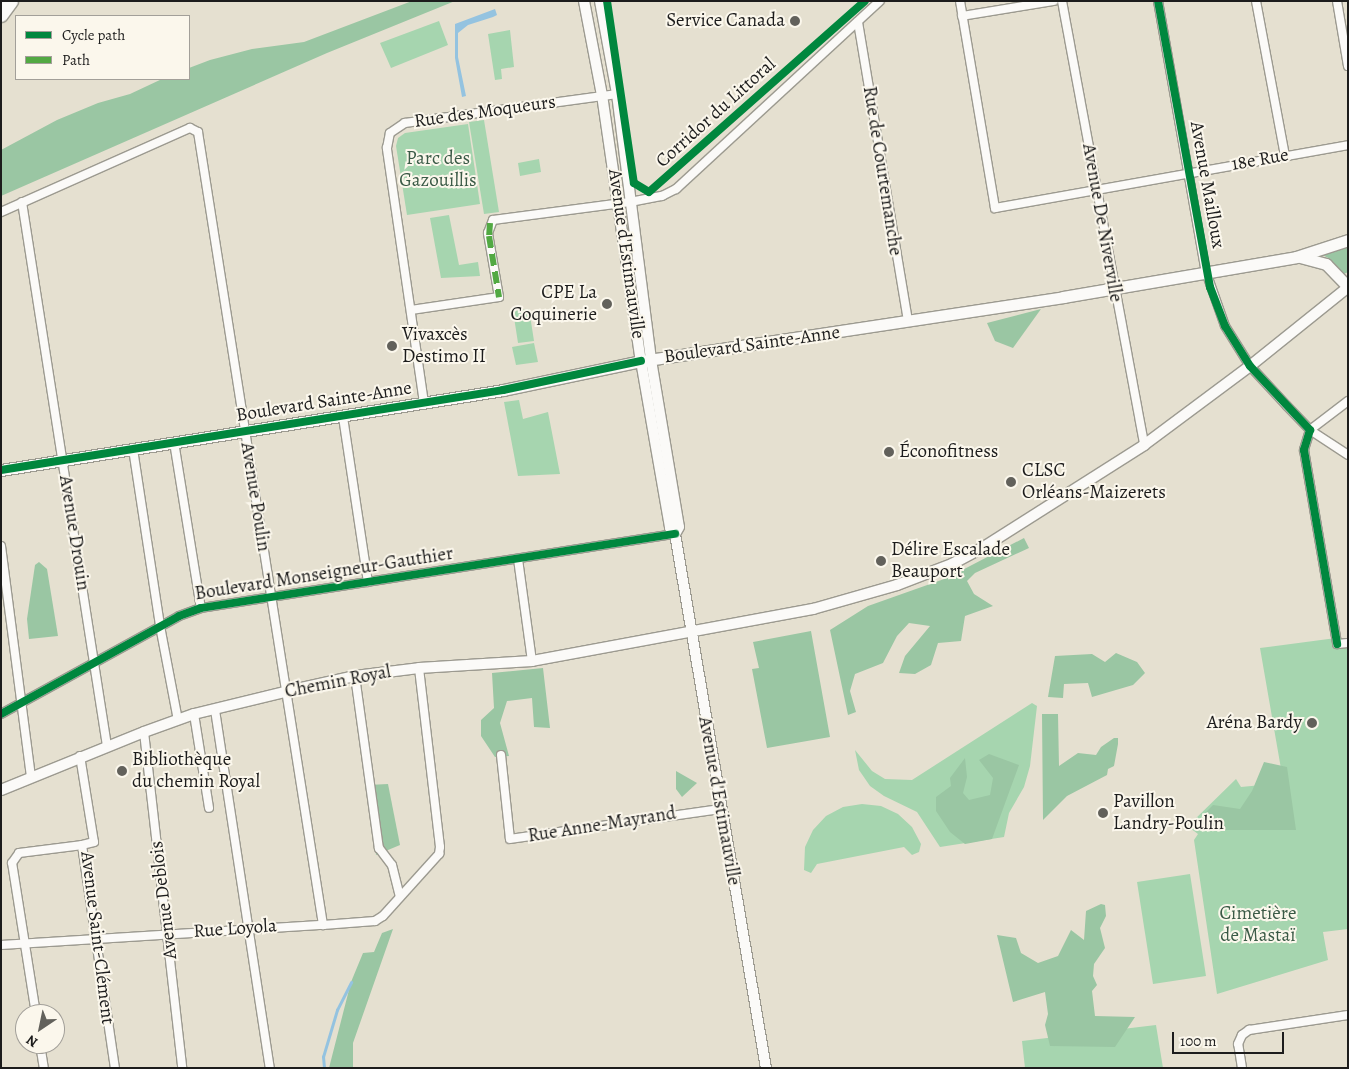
<!DOCTYPE html>
<html>
<head>
<meta charset="utf-8">
<style>
	body { margin:0 }
	#map { position:relative; width:1349px; height:1069px; overflow:hidden; background:#e5e0d0; font-family:Alegreya,serif }
	div>[style] { position:absolute }
	[style*='--x'] { left:calc(var(--x)*1px); top:calc(var(--y)*1px); width:calc(var(--w)*1px); rotate:calc(var(--a)*1deg) }
	.green>* { inset:0; background:#a6d5af }
	.forest>* { inset:0; background:#9ac6a3 }
	.water>* { inset:0; background:#94c3e0 }
	.stream>* { height:2.5px; margin:-1.25px; padding:0 1.25px; transform-origin:1.25px; border-radius:1.25px; background:#94c3e0 }
	.roads { filter:drop-shadow(1px 0 #9c9a90) drop-shadow(-1px 0 #9c9a90) drop-shadow(0 1px #9c9a90) drop-shadow(0 -1px #9c9a90) }
	.minor>* { height:8px; margin:-4px; padding:0 4px; transform-origin:4px; border-radius:4px; background:#fbfaf8 }
	.secondary>* { height:10px; margin:-5px; padding:0 5px; transform-origin:5px; border-radius:5px; background:#fbfaf8 }
	.primary>* { height:11px; margin:-5.5px; padding:0 5.5px; transform-origin:5.5px; border-radius:5.5px; background:#fbfaf8 }
	.motorway>* { height:14px; margin:-7px; padding:0 7px; transform-origin:7px; border-radius:7px; background:#fbfaf8 }
	.quiet>* { height:6px; margin-top:-3px; transform-origin:0; background:repeating-linear-gradient(90deg,#52a943 0 12px,transparent 0 18px) }
	.cycleway>* { height:8px; margin:-4px; padding:0 4px; transform-origin:4px; border-radius:4px; background:#00873e }
	.dots>* { width:14px; height:14px; translate:-50% -50%; box-sizing:border-box; border:2px solid #fbf7ec; border-radius:50% }
	span { translate:-50% -50%; white-space:nowrap; text-align:center; line-height:1.15; -webkit-text-stroke:4px #fbf7ec; paint-order:stroke }
	.poi-label { font-size:19px; color:#1c1c1c }
	.right { translate:-100% -50%; text-align:right }
	.left { translate:0 -50%; text-align:left }
	.street-label { font-size:19px; color:#1c1c1c }
	.park-label { font-size:19px; color:#3a5a46 }
	.frame { position:absolute; inset:0; border:2px solid #1c1c1c; pointer-events:none }
	.legend { position:absolute; left:15px; top:15px; width:175px; height:65px; box-sizing:border-box; background:#fbf7ec; border:1px solid #a29f99; margin:0; padding:6px 9px; list-style:none; font-size:15px; color:#1c1c1c }
	.legend li { display:flex; align-items:center; gap:10px; height:25px }
	.legend b { width:25px; border:1px solid #a29f99 }
	.north { position:absolute; left:15px; top:1004px; width:50px; height:50px; box-sizing:border-box; background:#fbf7ec; border:1px solid #a29f99; border-radius:50%; rotate:214deg; font-size:14px; font-weight:700; line-height:20px; text-align:center; color:#1c1c1c }
	.north::after { content:''; display:block; margin:auto; width:18px; height:22px; background:#62615b; clip-path:polygon(50% 0,100% 100%,50% 72%,0 100%) }
	.scale { position:absolute; left:1172px; top:1032px; width:112px; height:22px; box-sizing:border-box; border:2px solid #1c1c1c; border-top:0; padding-left:6px; font-size:15px; line-height:18px; white-space:nowrap; color:#1c1c1c; -webkit-text-stroke:4px #fbf7ec; paint-order:stroke }
</style>
</head>
<body>
<div id="map">
	<div class="green">
		<i style="clip-path:polygon(439px 21px,448px 45px,391px 68px,380px 43px)"></i>
		<i style="clip-path:polygon(510px 30px,514px 67px,501px 69px,502px 79px,495px 80px,488px 34px)"></i>
		<i style="clip-path:polygon(484px 120px,499px 212px,484px 214px,469px 122px)"></i>
		<i style="clip-path:polygon(468px 124px,480px 204px,407px 215px,396px 146px,398px 138px,405px 133px)"></i>
		<i style="clip-path:polygon(539px 159px,541px 172px,520px 176px,518px 163px)"></i>
		<i style="clip-path:polygon(449px 215px,459px 265px,478px 262px,480px 276px,441px 278px,430px 218px)"></i>
		<i style="clip-path:polygon(529px 309px,534px 341px,518px 343px,513px 311px)"></i>
		<i style="clip-path:polygon(534px 343px,538px 362px,516px 365px,512px 347px)"></i>
		<i style="clip-path:polygon(519px 400px,523px 419px,548px 412px,560px 474px,518px 476px,504px 402px)"></i>
		<i style="clip-path:polygon(1336px 638px,1337px 644px,1348px 643px,1348px 929px,1323px 932px,1328px 960px,1217px 994px,1194px 840px,1198px 834px,1190px 828px,1191px 823px,1236px 779px,1241px 787px,1283px 783px,1288px 809px,1260px 648px)"></i>
		<i style="clip-path:polygon(1032px 703px,1037px 706px,1030px 766px,1024px 787px,1009px 813px,1004px 837px,940px 847px,917px 812px,884px 796px,870px 786px,859px 770px,855px 750px,872px 771px,885px 779px,912px 780px)"></i>
		<i style="clip-path:polygon(862px 804px,881px 806px,898px 814px,912px 827px,921px 844px,919px 852px,912px 855px,904px 847px,817px 864px,811px 873px,804px 870px,805px 847px,813px 830px,826px 816px,843px 807px)"></i>
		<i style="clip-path:polygon(1190px 874px,1206px 976px,1153px 984px,1137px 882px)"></i>
		<i style="clip-path:polygon(1156px 1025px,1163px 1068px,1025px 1068px,1022px 1041px)"></i>
	</div>
	<div class="forest">
		<i style="clip-path:polygon(412px 1px,455px 1px,327px 53px,1px 196px,1px 150px,57px 120px,98px 103px,130px 94px,162px 79px,189px 79px,189px 68px,210px 60px,252px 49px,304px 42px)"></i>
		<i style="clip-path:polygon(1348px 243px,1348px 272px,1344px 274px,1330px 259px,1319px 253px)"></i>
		<i style="clip-path:polygon(1041px 309px,1013px 348px,995px 341px,987px 323px)"></i>
		<i style="clip-path:polygon(1024px 538px,1029px 548px,975px 573px,967px 581px,974px 594px,993px 606px,965px 616px,961px 641px,938px 643px,931px 665px,915px 674px,899px 673px,905px 656px,930px 626px,909px 623px,897px 636px,883px 663px,855px 674px,850px 691px,856px 712px,848px 715px,830px 630px,868px 606px,947px 578px)"></i>
		<i style="clip-path:polygon(39px 562px,47px 569px,58px 636px,29px 639px,27px 619px,35px 565px)"></i>
		<i style="clip-path:polygon(811px 631px,830px 737px,767px 748px,752px 669px,759px 668px,753px 642px)"></i>
		<i style="clip-path:polygon(1116px 653px,1137px 662px,1145px 673px,1133px 685px,1092px 697px,1088px 683px,1064px 684px,1063px 698px,1048px 697px,1055px 656px,1092px 654px,1105px 662px)"></i>
		<i style="clip-path:polygon(543px 668px,550px 728px,534px 727px,532px 698px,507px 701px,500px 723px,509px 756px,495px 757px,481px 736px,481px 720px,494px 708px,492px 673px)"></i>
		<i style="clip-path:polygon(1042px 714px,1058px 714px,1059px 766px,1078px 753px,1096px 755px,1101px 747px,1114px 738px,1118px 738px,1118px 744px,1114px 766px,1108px 769px,1107px 775px,1067px 796px,1043px 820px)"></i>
		<i style="clip-path:polygon(989px 754px,1019px 765px,992px 839px,965px 844px,950px 832px,936px 811px,936px 797px,951px 786px,950px 778px,965px 758px,967px 777px,963px 793px,969px 800px,990px 795px,993px 778px,979px 760px)"></i>
		<i style="clip-path:polygon(1264px 762px,1287px 767px,1296px 830px,1199px 830px,1205px 813px,1213px 805px,1240px 809px,1252px 791px)"></i>
		<i style="clip-path:polygon(676px 771px,697px 783px,682px 797px,676px 789px)"></i>
		<i style="clip-path:polygon(388px 784px,400px 845px,376px 855px,368px 785px)"></i>
		<i style="clip-path:polygon(1101px 904px,1105px 905px,1106px 916px,1100px 928px,1105px 948px,1094px 964px,1093px 976px,1097px 985px,1092px 991px,1095px 1016px,1135px 1017px,1115px 1047px,1050px 1046px,1045px 1025px,1048px 1014px,1045px 992px,1013px 1002px,997px 935px,1016px 938px,1021px 953px,1038px 963px,1058px 956px,1071px 930px,1084px 940px,1086px 911px)"></i>
		<i style="clip-path:polygon(393px 929px,353px 1043px,353px 1068px,329px 1068px,351px 982px,363px 953px,374px 952px,382px 933px)"></i>
	</div>
	<div class="water">
		<i style="clip-path:polygon(495px 9px,497px 15px,493px 17px,468px 25px,458px 33px,458px 57px,466px 96px,462px 97px,455px 58px,455px 24px)"></i>
	</div>
	<div class="stream">
		<i style="--x:324;--y:1068;--w:11;--a:-95"></i>
		<i style="--x:323;--y:1057;--w:49;--a:-73.4"></i>
		<i style="--x:337;--y:1010;--w:31;--a:-63"></i>
	</div>
	<div class="roads">
		<div class="minor">
			<i style="--x:960;--y:1;--w:210;--a:80.4"></i>
			<i style="--x:995;--y:208;--w:359;--a:-10.1"></i>
			<i style="--x:1062;--y:1;--w:452;--a:79.5"></i>
			<i style="--x:1158;--y:1;--w:275;--a:80"></i>
			<i style="--x:1206;--y:272;--w:57;--a:70.6"></i>
			<i style="--x:1225;--y:326;--w:47;--a:58"></i>
			<i style="--x:1250;--y:366;--w:54;--a:47.2"></i>
			<i style="--x:1287;--y:406;--w:33;--a:46"></i>
			<i style="--x:1310;--y:430;--w:45;--a:33.3"></i>
			<i style="--x:1256;--y:1;--w:158;--a:79.4"></i>
			<i style="--x:1337;--y:1;--w:66;--a:80.4"></i>
			<i style="--x:962;--y:16;--w:93;--a:-9.3"></i>
			<i style="--x:858;--y:22;--w:302;--a:80.5"></i>
			<i style="--x:22;--y:202;--w:551;--a:81.12"></i>
			<i style="--x:1;--y:212;--w:207;--a:-24"></i>
			<i style="--x:190;--y:128;--w:9;--a:27"></i>
			<i style="--x:198;--y:132;--w:803;--a:81.04"></i>
			<i style="--x:411;--y:310;--w:89;--a:-8.4"></i>
			<i style="--x:499;--y:297;--w:65;--a:-99.8"></i>
			<i style="--x:488;--y:233;--w:14;--a:-69"></i>
			<i style="--x:493;--y:220;--w:138;--a:-7.5"></i>
			<i style="--x:630;--y:202;--w:33;--a:-11"></i>
			<i style="--x:662;--y:196;--w:16;--a:-27"></i>
			<i style="--x:676;--y:189;--w:277;--a:-42.7"></i>
			<i style="--x:1348;--y:401;--w:48;--a:142.7"></i>
			<i style="--x:1310;--y:430;--w:21;--a:107"></i>
			<i style="--x:1304;--y:450;--w:197;--a:80.3"></i>
			<i style="--x:1337;--y:644;--w:11;--a:-5"></i>
			<i style="--x:424;--y:403;--w:258;--a:-98.3"></i>
			<i style="--x:387;--y:148;--w:15;--a:-79"></i>
			<i style="--x:390;--y:133;--w:18;--a:-34"></i>
			<i style="--x:405;--y:123;--w:214;--a:-7.8"></i>
			<i style="--x:343;--y:417;--w:167;--a:81.4"></i>
			<i style="--x:174;--y:442;--w:168;--a:80.8"></i>
			<i style="--x:133;--y:449;--w:179;--a:81.3"></i>
			<i style="--x:160;--y:626;--w:96;--a:79.2"></i>
			<i style="--x:1;--y:546;--w:233;--a:82.6"></i>
			<i style="--x:518;--y:559;--w:103;--a:82.2"></i>
			<i style="--x:355;--y:676;--w:174;--a:82.1"></i>
			<i style="--x:379;--y:848;--w:21;--a:53"></i>
			<i style="--x:392;--y:865;--w:32;--a:76"></i>
			<i style="--x:215;--y:710;--w:362;--a:81.3"></i>
			<i style="--x:1;--y:714;--w:203;--a:-28.8"></i>
			<i style="--x:179;--y:616;--w:23;--a:-20"></i>
			<i style="--x:201;--y:608;--w:480;--a:-8.9"></i>
			<i style="--x:194;--y:714;--w:95;--a:80.9"></i>
			<i style="--x:144;--y:732;--w:338;--a:83.5"></i>
			<i style="--x:501;--y:755;--w:84;--a:83.9"></i>
			<i style="--x:510;--y:839;--w:212;--a:-8.1"></i>
			<i style="--x:80;--y:756;--w:87;--a:80.8"></i>
			<i style="--x:94;--y:842;--w:12;--a:166"></i>
			<i style="--x:82;--y:845;--w:225;--a:81.6"></i>
			<i style="--x:1;--y:945;--w:323;--a:-3.6"></i>
			<i style="--x:323;--y:925;--w:52;--a:-4.4"></i>
			<i style="--x:375;--y:921;--w:9;--a:-32"></i>
			<i style="--x:383;--y:916;--w:84;--a:-47.9"></i>
			<i style="--x:439;--y:854;--w:7;--a:-82"></i>
			<i style="--x:440;--y:847;--w:180;--a:-96.7"></i>
			<i style="--x:36;--y:1014;--w:153;--a:-99"></i>
			<i style="--x:12;--y:863;--w:12;--a:-55"></i>
			<i style="--x:19;--y:853;--w:64;--a:-7.2"></i>
			<i style="--x:40;--y:1044;--w:24;--a:81"></i>
			<i style="--x:1242;--y:1068;--w:24;--a:-99"></i>
			<i style="--x:1238;--y:1044;--w:10;--a:-66"></i>
			<i style="--x:1242;--y:1035;--w:9;--a:-36"></i>
			<i style="--x:1249;--y:1030;--w:100;--a:-8.6"></i>
		</div>
		<div class="secondary">
			<i style="--x:584;--y:1;--w:96;--a:79.2"></i>
			<i style="--x:602;--y:95;--w:269;--a:81.7"></i>
			<i style="--x:641;--y:361;--w:169;--a:80.1"></i>
			<i style="--x:670;--y:528;--w:8;--a:50"></i>
			<i style="--x:675;--y:534;--w:542;--a:80.33"></i>
			<i style="--x:600;--y:1;--w:95;--a:79.6"></i>
			<i style="--x:617;--y:94;--w:268;--a:82.7"></i>
			<i style="--x:651;--y:360;--w:169;--a:80.5"></i>
			<i style="--x:679;--y:527;--w:8;--a:120"></i>
			<i style="--x:1;--y:790;--w:154;--a:-22.1"></i>
			<i style="--x:144;--y:732;--w:53;--a:-19.8"></i>
			<i style="--x:194;--y:714;--w:97;--a:-13.7"></i>
			<i style="--x:288;--y:691;--w:69;--a:-12.6"></i>
			<i style="--x:355;--y:676;--w:64;--a:-7.1"></i>
			<i style="--x:419;--y:668;--w:113;--a:-3.5"></i>
			<i style="--x:532;--y:661;--w:286;--a:-10.5"></i>
			<i style="--x:813;--y:609;--w:87;--a:-15.9"></i>
			<i style="--x:897;--y:585;--w:59;--a:-20.9"></i>
			<i style="--x:952;--y:564;--w:34;--a:-28"></i>
			<i style="--x:982;--y:548;--w:192;--a:-32.4"></i>
			<i style="--x:1144;--y:445;--w:132;--a:-36.7"></i>
			<i style="--x:1250;--y:366;--w:124;--a:-38.8"></i>
		</div>
		<div class="primary">
			<i style="--x:1300;--y:257;--w:27;--a:15"></i>
			<i style="--x:1326;--y:264;--w:32;--a:46"></i>
			<i style="--x:1;--y:470;--w:508;--a:-9.05"></i>
			<i style="--x:503;--y:390;--w:141;--a:-11.9"></i>
			<i style="--x:641;--y:361;--w:427;--a:-8.6"></i>
			<i style="--x:1063;--y:297;--w:236;--a:-9.7"></i>
			<i style="--x:1296;--y:257;--w:55;--a:-18.1"></i>
		</div>
		<div class="motorway">
			<i style="--x:1;--y:15;--w:17;--a:-54"></i>
		</div>
	</div>
	<div class="quiet">
		<i style="--x:490;--y:223;--w:13;--a:94"></i>
		<i style="--x:489;--y:236;--w:62;--a:80.7"></i>
	</div>
	<div class="cycleway">
		<i style="--x:607;--y:1;--w:184;--a:81.6"></i>
		<i style="--x:634;--y:183;--w:17;--a:31"></i>
		<i style="--x:649;--y:192;--w:288;--a:-41.5"></i>
		<i style="--x:1158;--y:1;--w:291;--a:79.7"></i>
		<i style="--x:1210;--y:287;--w:42;--a:69"></i>
		<i style="--x:1225;--y:326;--w:47;--a:58"></i>
		<i style="--x:1250;--y:366;--w:88;--a:46.8"></i>
		<i style="--x:1310;--y:430;--w:21;--a:107"></i>
		<i style="--x:1304;--y:450;--w:197;--a:80.3"></i>
		<i style="--x:1;--y:470;--w:508;--a:-9.05"></i>
		<i style="--x:503;--y:390;--w:141;--a:-11.9"></i>
		<i style="--x:1;--y:714;--w:203;--a:-28.8"></i>
		<i style="--x:179;--y:616;--w:23;--a:-20"></i>
		<i style="--x:201;--y:608;--w:480;--a:-8.9"></i>
	</div>
	<div class="dots">
		<i style="left:795px;top:21px;background:#62615b"></i>
		<i style="left:607px;top:304px;background:#62615b"></i>
		<i style="left:392px;top:346px;background:#62615b"></i>
		<i style="left:889px;top:452px;background:#62615b"></i>
		<i style="left:1011px;top:482px;background:#62615b"></i>
		<i style="left:881px;top:561px;background:#62615b"></i>
		<i style="left:1312px;top:723px;background:#62615b"></i>
		<i style="left:122px;top:771px;background:#62615b"></i>
		<i style="left:1103px;top:813px;background:#62615b"></i>
	</div>
	<div class="poi-label">
		<span class="right" style="left:785px;top:21px">Service Canada</span>
		<span class="right" style="left:597px;top:304px">CPE La<br>Coquinerie</span>
		<span class="left" style="left:402px;top:346px">Vivaxcès<br>Destimo II</span>
		<span class="left" style="left:899px;top:452px">Éconofitness</span>
		<span class="left" style="left:1022px;top:482px">CLSC<br>Orléans-Maizerets</span>
		<span class="left" style="left:891px;top:561px">Délire Escalade<br>Beauport</span>
		<span class="right" style="left:1302px;top:723px">Aréna Bardy</span>
		<span class="left" style="left:132px;top:771px">Bibliothèque<br>du chemin Royal</span>
		<span class="left" style="left:1113px;top:813px">Pavillon<br>Landry-Poulin</span>
	</div>
	<div class="street-label">
		<span style="left:485px;top:112px;rotate:-8deg">Rue des Moqueurs</span>
		<span style="left:716px;top:113px;rotate:-42deg">Corridor du Littoral</span>
		<span style="left:1260px;top:160px;rotate:-10deg">18e Rue</span>
		<span style="left:882px;top:171px;rotate:81deg">Rue de Courtemanche</span>
		<span style="left:1207px;top:185px;rotate:80deg">Avenue Mailloux</span>
		<span style="left:1102px;top:223px;rotate:80deg">Avenue De Niverville</span>
		<span style="left:626px;top:254px;rotate:82deg">Avenue d'Estimauville</span>
		<span style="left:752px;top:345px;rotate:-8deg">Boulevard Sainte-Anne</span>
		<span style="left:324px;top:402px;rotate:-9deg">Boulevard Sainte-Anne</span>
		<span style="left:255px;top:497px;rotate:81deg">Avenue Poulin</span>
		<span style="left:74px;top:533px;rotate:81deg">Avenue Drouin</span>
		<span style="left:324px;top:574px;rotate:-9deg">Boulevard Monseigneur-Gauthier</span>
		<span style="left:338px;top:682px;rotate:-11deg">Chemin Royal</span>
		<span style="left:719px;top:801px;rotate:80deg">Avenue d'Estimauville</span>
		<span style="left:602px;top:825px;rotate:-9deg">Rue Anne-Mayrand</span>
		<span style="left:164px;top:900px;rotate:-97deg">Avenue Deblois</span>
		<span style="left:235px;top:929px;rotate:-4deg">Rue Loyola</span>
		<span style="left:97px;top:938px;rotate:83deg">Avenue Saint-Clément</span>
	</div>
	<div class="park-label">
		<span style="left:438px;top:170px">Parc des<br>Gazouillis</span>
		<span style="left:1258px;top:925px">Cimetière<br>de Mastaï</span>
	</div>
	<div class="frame"></div>
	<ul class="legend">
	<li><b style="height:6px;background:#00873e"></b>Cycle path</li>
	<li><b style="height:6px;background:#52a943"></b>Path</li>
	</ul>
	<div class="north">N</div>
	<div class="scale">100 m</div>
</div>
</body>
</html>
